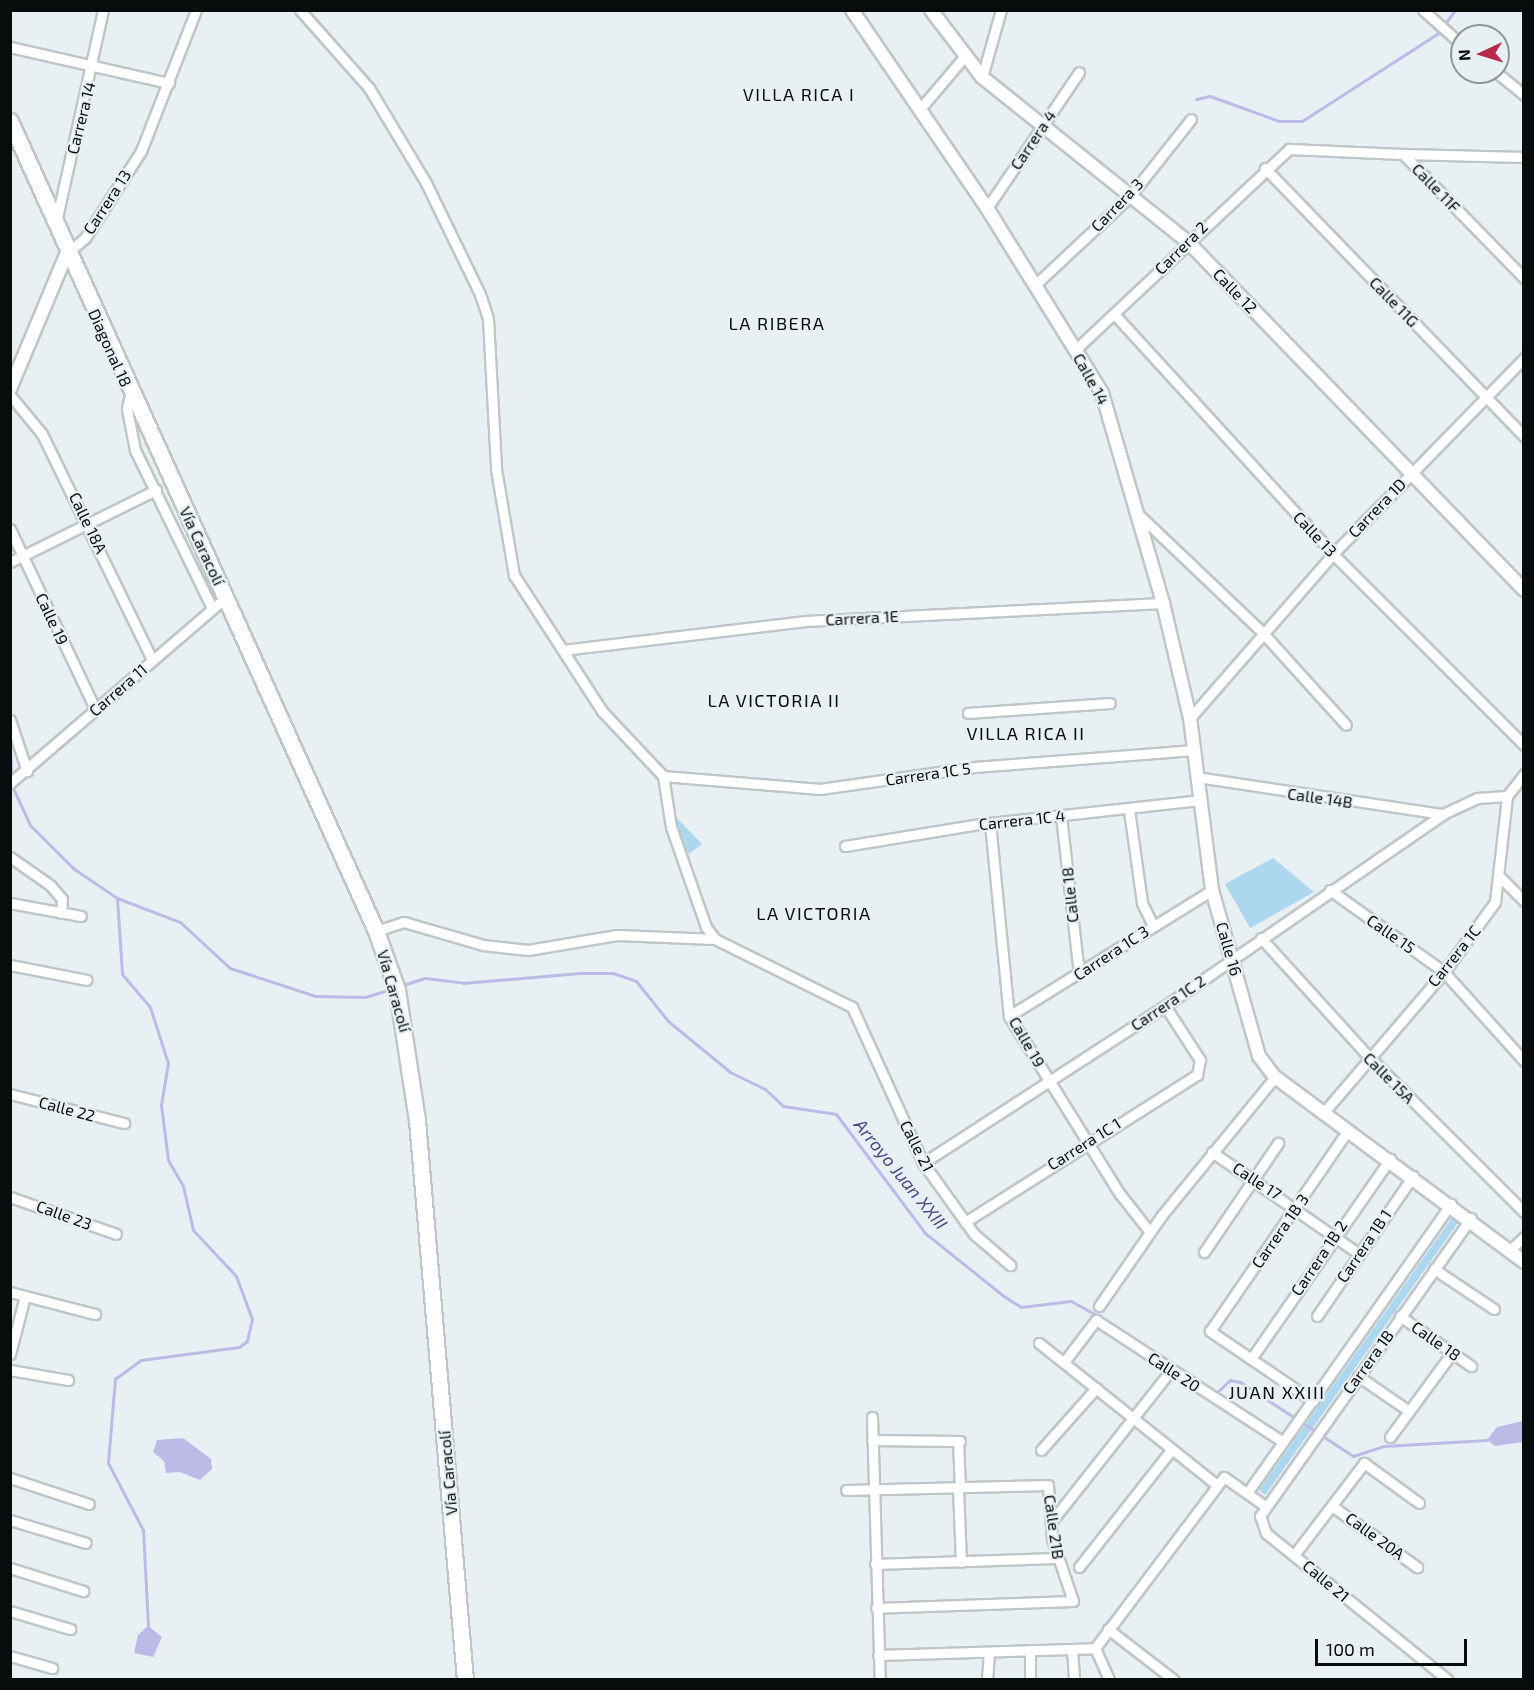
<!DOCTYPE html>
<html>
<head>
<meta charset="utf-8">
<style>
	body { margin:0 }
	#map { position:relative; width:1534px; height:1690px; overflow:hidden; background:#e8f0f4; font-family:"Exo 2",sans-serif }
	div>[style] { position:absolute }
	[style*='--x'] { left:calc(var(--x)*1px); top:calc(var(--y)*1px); width:calc(var(--w)*1px); rotate:calc(var(--a)*1deg) }
	.green>* { inset:0; background:#add7ee }
	.water>* { inset:0; background:#bdbae7 }
	.stream>* { height:3px; margin:-1.5px; padding:0 1.5px; transform-origin:1.5px; border-radius:1.5px; background:#bdbae7 }
	.roads { filter:drop-shadow(2px 0 #bfc6ca) drop-shadow(-2px 0 #bfc6ca) drop-shadow(0 2px #bfc6ca) drop-shadow(0 -2px #bfc6ca) }
	.minor>* { height:9px; margin:-4.5px; padding:0 4.5px; transform-origin:4.5px; border-radius:4.5px; background:#fff }
	.tertiary>* { height:12px; margin:-6px; padding:0 6px; transform-origin:6px; border-radius:6px; background:#fff }
	.primary>* { height:15px; margin:-7.5px; padding:0 7.5px; transform-origin:7.5px; border-radius:7.5px; background:#fff }
	span { translate:-50% -50%; white-space:nowrap; text-align:center; line-height:1.15; -webkit-text-stroke:4.5px #e8f0f4; paint-order:stroke }
	.street-label { font-size:16px; color:#090c0d }
	.neighbourhood-label { font-size:18px; color:#090c0d; letter-spacing:1.5px }
	.water-label { font-size:18px; color:#4e4780; font-style:italic }
	.frame { position:absolute; inset:0; border:12px solid #090c0d; pointer-events:none }
	.north { position:absolute; left:1450px; top:24px; width:60px; height:60px; box-sizing:border-box; background:#e8f0f4; border:2px solid #8f9598; border-radius:50%; rotate:266deg; font-size:16px; font-weight:700; line-height:24px; text-align:center; color:#090c0d }
	.north::after { content:''; display:block; margin:auto; width:21px; height:27px; background:#b9294c; clip-path:polygon(50% 0,100% 100%,50% 72%,0 100%) }
	.scale { position:absolute; left:1315px; top:1639px; width:152px; height:27px; box-sizing:border-box; border:3px solid #090c0d; border-top:0; padding-left:8px; font-size:18px; line-height:21px; white-space:nowrap; color:#090c0d; -webkit-text-stroke:4px #e8f0f4; paint-order:stroke }
</style>
</head>
<body>
<div id="map">
	<div class="green">
		<i style="clip-path:polygon(676px 817px,702px 844px,689px 854px,672px 821px)"></i>
		<i style="clip-path:polygon(1273px 858px,1314px 892px,1250px 928px,1225px 884px)"></i>
		<i style="clip-path:polygon(1454px 1215px,1460px 1220px,1265px 1495px,1259px 1490px)"></i>
	</div>
	<div class="water">
		<i style="clip-path:polygon(1523px 1421px,1523px 1442px,1495px 1446px,1487px 1440px,1497px 1427px)"></i>
		<i style="clip-path:polygon(183px 1438px,211px 1459px,212px 1469px,200px 1480px,180px 1472px,166px 1473px,164px 1461px,153px 1452px,157px 1440px)"></i>
		<i style="clip-path:polygon(148px 1626px,162px 1637px,153px 1657px,134px 1653px,138px 1635px)"></i>
	</div>
	<div class="stream">
		<i style="--x:1196;--y:99;--w:14;--a:-12"></i>
		<i style="--x:1210;--y:96;--w:73;--a:19.9"></i>
		<i style="--x:1279;--y:121;--w:23;--a:0"></i>
		<i style="--x:1302;--y:121;--w:161;--a:-32.8"></i>
		<i style="--x:1437;--y:34;--w:30;--a:-53"></i>
		<i style="--x:10;--y:743;--w:35;--a:88"></i>
		<i style="--x:13;--y:788;--w:41;--a:65.3"></i>
		<i style="--x:30;--y:825;--w:61;--a:45"></i>
		<i style="--x:73;--y:868;--w:53;--a:34.3"></i>
		<i style="--x:117;--y:898;--w:76;--a:86.2"></i>
		<i style="--x:122;--y:974;--w:43;--a:49.7"></i>
		<i style="--x:150;--y:1007;--w:59;--a:72.2"></i>
		<i style="--x:168;--y:1063;--w:43;--a:99.5"></i>
		<i style="--x:161;--y:1105;--w:55;--a:82.7"></i>
		<i style="--x:168;--y:1160;--w:30;--a:60"></i>
		<i style="--x:183;--y:1186;--w:45;--a:77.2"></i>
		<i style="--x:193;--y:1230;--w:63;--a:46.9"></i>
		<i style="--x:236;--y:1276;--w:46;--a:69.6"></i>
		<i style="--x:252;--y:1319;--w:23;--a:103"></i>
		<i style="--x:247;--y:1341;--w:10;--a:143"></i>
		<i style="--x:239;--y:1347;--w:99;--a:172.4"></i>
		<i style="--x:141;--y:1360;--w:32;--a:144"></i>
		<i style="--x:115;--y:1379;--w:84;--a:94.8"></i>
		<i style="--x:108;--y:1463;--w:76;--a:62.4"></i>
		<i style="--x:143;--y:1530;--w:96;--a:87"></i>
		<i style="--x:117;--y:898;--w:67;--a:20.9"></i>
		<i style="--x:180;--y:922;--w:68;--a:42.6"></i>
		<i style="--x:230;--y:968;--w:89;--a:18.2"></i>
		<i style="--x:315;--y:996;--w:50;--a:1.1"></i>
		<i style="--x:365;--y:997;--w:27;--a:-17"></i>
		<i style="--x:400;--y:986;--w:26;--a:-18"></i>
		<i style="--x:425;--y:978;--w:38;--a:7"></i>
		<i style="--x:463;--y:983;--w:117;--a:-4.9"></i>
		<i style="--x:580;--y:973;--w:33;--a:0"></i>
		<i style="--x:613;--y:973;--w:24;--a:19"></i>
		<i style="--x:636;--y:981;--w:51;--a:51.3"></i>
		<i style="--x:668;--y:1021;--w:80;--a:39.4"></i>
		<i style="--x:730;--y:1072;--w:39;--a:26"></i>
		<i style="--x:765;--y:1089;--w:25;--a:43"></i>
		<i style="--x:783;--y:1106;--w:54;--a:8.6"></i>
		<i style="--x:836;--y:1114;--w:149;--a:53.2"></i>
		<i style="--x:925;--y:1233;--w:102;--a:38.7"></i>
		<i style="--x:1005;--y:1297;--w:19;--a:32"></i>
		<i style="--x:1021;--y:1307;--w:50;--a:-6.8"></i>
		<i style="--x:1071;--y:1301;--w:33;--a:29"></i>
		<i style="--x:1215;--y:1394;--w:21;--a:-43"></i>
		<i style="--x:1230;--y:1380;--w:10;--a:11"></i>
		<i style="--x:1240;--y:1382;--w:135;--a:33.2"></i>
		<i style="--x:1353;--y:1456;--w:33;--a:-18"></i>
		<i style="--x:1384;--y:1446;--w:103;--a:-3.3"></i>
	</div>
	<div class="roads">
		<div class="minor">
			<i style="--x:300;--y:10;--w:104;--a:48.5"></i>
			<i style="--x:369;--y:88;--w:111;--a:59"></i>
			<i style="--x:426;--y:183;--w:123;--a:64.1"></i>
			<i style="--x:480;--y:294;--w:26;--a:72"></i>
			<i style="--x:488;--y:319;--w:150;--a:86.9"></i>
			<i style="--x:496;--y:469;--w:108;--a:80.4"></i>
			<i style="--x:514;--y:575;--w:162;--a:57.1"></i>
			<i style="--x:602;--y:711;--w:89;--a:46.8"></i>
			<i style="--x:663;--y:776;--w:52;--a:81.1"></i>
			<i style="--x:671;--y:827;--w:106;--a:70.7"></i>
			<i style="--x:706;--y:927;--w:15;--a:53"></i>
			<i style="--x:715;--y:939;--w:153;--a:26.4"></i>
			<i style="--x:852;--y:1007;--w:171;--a:65.5"></i>
			<i style="--x:923;--y:1163;--w:87;--a:54.3"></i>
			<i style="--x:974;--y:1234;--w:48;--a:40.7"></i>
			<i style="--x:1423;--y:10;--w:52;--a:41.9"></i>
			<i style="--x:10;--y:47;--w:163;--a:12.8"></i>
			<i style="--x:1496;--y:72;--w:36;--a:39"></i>
			<i style="--x:982;--y:77;--w:70;--a:-74.2"></i>
			<i style="--x:919;--y:110;--w:71;--a:-49.6"></i>
			<i style="--x:1403;--y:154;--w:121;--a:1.4"></i>
			<i style="--x:1265;--y:168;--w:373;--a:46"></i>
			<i style="--x:987;--y:208;--w:164;--a:-55.9"></i>
			<i style="--x:56;--y:222;--w:217;--a:-77.5"></i>
			<i style="--x:67;--y:253;--w:23;--a:-40"></i>
			<i style="--x:85;--y:238;--w:103;--a:-57.2"></i>
			<i style="--x:141;--y:151;--w:151;--a:-68.7"></i>
			<i style="--x:1036;--y:284;--w:129;--a:-43.1"></i>
			<i style="--x:1130;--y:196;--w:98;--a:-51.6"></i>
			<i style="--x:1115;--y:315;--w:323;--a:47.6"></i>
			<i style="--x:1333;--y:554;--w:270;--a:45"></i>
			<i style="--x:1075;--y:350;--w:294;--a:-43.2"></i>
			<i style="--x:1289;--y:149;--w:114;--a:2.5"></i>
			<i style="--x:1403;--y:154;--w:173;--a:45.7"></i>
			<i style="--x:131;--y:391;--w:18;--a:103"></i>
			<i style="--x:127;--y:409;--w:42;--a:79"></i>
			<i style="--x:135;--y:450;--w:176;--a:64"></i>
			<i style="--x:10;--y:395;--w:50;--a:50.6"></i>
			<i style="--x:42;--y:434;--w:251;--a:64"></i>
			<i style="--x:1137;--y:513;--w:173;--a:43.6"></i>
			<i style="--x:1262;--y:632;--w:125;--a:47.9"></i>
			<i style="--x:10;--y:529;--w:199;--a:64.7"></i>
			<i style="--x:10;--y:562;--w:163;--a:-26.3"></i>
			<i style="--x:563;--y:650;--w:244;--a:-6.8"></i>
			<i style="--x:805;--y:621;--w:358;--a:-2.9"></i>
			<i style="--x:968;--y:713;--w:142;--a:-4"></i>
			<i style="--x:1190;--y:718;--w:218;--a:-48.9"></i>
			<i style="--x:1333;--y:554;--w:274;--a:-45.7"></i>
			<i style="--x:10;--y:720;--w:54;--a:71.6"></i>
			<i style="--x:663;--y:776;--w:158;--a:4.7"></i>
			<i style="--x:820;--y:789;--w:156;--a:-8.1"></i>
			<i style="--x:974;--y:767;--w:221;--a:-4.4"></i>
			<i style="--x:1197;--y:777;--w:249;--a:8.6"></i>
			<i style="--x:10;--y:783;--w:285;--a:-40.7"></i>
			<i style="--x:1129;--y:810;--w:94;--a:82"></i>
			<i style="--x:1142;--y:903;--w:25;--a:64"></i>
			<i style="--x:1061;--y:816;--w:159;--a:83.5"></i>
			<i style="--x:990;--y:823;--w:194;--a:84.4"></i>
			<i style="--x:1009;--y:1016;--w:210;--a:58.1"></i>
			<i style="--x:1120;--y:1194;--w:47;--a:51.9"></i>
			<i style="--x:845;--y:846;--w:137;--a:-9.3"></i>
			<i style="--x:980;--y:824;--w:221;--a:-6.2"></i>
			<i style="--x:10;--y:857;--w:49;--a:35"></i>
			<i style="--x:50;--y:885;--w:18;--a:49"></i>
			<i style="--x:62;--y:899;--w:14;--a:94"></i>
			<i style="--x:1501;--y:878;--w:33;--a:45"></i>
			<i style="--x:1330;--y:890;--w:140;--a:35.7"></i>
			<i style="--x:1444;--y:972;--w:120;--a:48"></i>
			<i style="--x:10;--y:903;--w:72;--a:10.4"></i>
			<i style="--x:376;--y:931;--w:29;--a:-18"></i>
			<i style="--x:404;--y:922;--w:82;--a:16.2"></i>
			<i style="--x:483;--y:945;--w:45;--a:6.3"></i>
			<i style="--x:528;--y:950;--w:90;--a:-9.6"></i>
			<i style="--x:617;--y:935;--w:98;--a:2.3"></i>
			<i style="--x:1261;--y:938;--w:159;--a:47.8"></i>
			<i style="--x:1368;--y:1056;--w:221;--a:45"></i>
			<i style="--x:10;--y:965;--w:78;--a:11"></i>
			<i style="--x:1009;--y:1016;--w:239;--a:-31.8"></i>
			<i style="--x:10;--y:1094;--w:118;--a:14.3"></i>
			<i style="--x:1324;--y:1112;--w:184;--a:-49.4"></i>
			<i style="--x:1444;--y:972;--w:87;--a:-53.9"></i>
			<i style="--x:1495;--y:902;--w:107;--a:-83.5"></i>
			<i style="--x:1507;--y:796;--w:28;--a:-52"></i>
			<i style="--x:1212;--y:1152;--w:178;--a:34.7"></i>
			<i style="--x:923;--y:1163;--w:288;--a:-33"></i>
			<i style="--x:1165;--y:1006;--w:338;--a:-34.6"></i>
			<i style="--x:1443;--y:814;--w:38;--a:-25"></i>
			<i style="--x:1477;--y:798;--w:30;--a:-4"></i>
			<i style="--x:10;--y:1197;--w:112;--a:19.2"></i>
			<i style="--x:965;--y:1222;--w:275;--a:-32.4"></i>
			<i style="--x:1197;--y:1075;--w:15;--a:-79"></i>
			<i style="--x:1200;--y:1060;--w:64;--a:-122.9"></i>
			<i style="--x:1510;--y:1250;--w:19;--a:-43"></i>
			<i style="--x:1204;--y:1252;--w:132;--a:-55.8"></i>
			<i style="--x:1434;--y:1269;--w:72;--a:33.7"></i>
			<i style="--x:10;--y:1292;--w:88;--a:14.5"></i>
			<i style="--x:1099;--y:1306;--w:111;--a:-55.3"></i>
			<i style="--x:1162;--y:1215;--w:178;--a:-50.7"></i>
			<i style="--x:1317;--y:1316;--w:170;--a:-55.6"></i>
			<i style="--x:1400;--y:1316;--w:87;--a:35.2"></i>
			<i style="--x:1039;--y:1343;--w:228;--a:38.6"></i>
			<i style="--x:10;--y:1354;--w:60;--a:-75.5"></i>
			<i style="--x:1251;--y:1359;--w:244;--a:-55.2"></i>
			<i style="--x:1064;--y:1362;--w:53;--a:-52.7"></i>
			<i style="--x:1096;--y:1320;--w:223;--a:33.1"></i>
			<i style="--x:10;--y:1370;--w:59;--a:9.8"></i>
			<i style="--x:1358;--y:1376;--w:62;--a:34.5"></i>
			<i style="--x:1313;--y:1401;--w:125;--a:-145.8"></i>
			<i style="--x:1210;--y:1331;--w:244;--a:-55.5"></i>
			<i style="--x:872;--y:1417;--w:263;--a:88.3"></i>
			<i style="--x:1390;--y:1437;--w:104;--a:-53.6"></i>
			<i style="--x:872;--y:1440;--w:88;--a:0.7"></i>
			<i style="--x:958;--y:1441;--w:47;--a:87.6"></i>
			<i style="--x:1041;--y:1450;--w:83;--a:-48.4"></i>
			<i style="--x:10;--y:1478;--w:83;--a:18.2"></i>
			<i style="--x:958;--y:1488;--w:74;--a:87.7"></i>
			<i style="--x:846;--y:1490;--w:202;--a:-1.4"></i>
			<i style="--x:1048;--y:1485;--w:54;--a:85.8"></i>
			<i style="--x:1052;--y:1539;--w:65;--a:71.3"></i>
			<i style="--x:1073;--y:1601;--w:197;--a:178"></i>
			<i style="--x:1247;--y:1493;--w:354;--a:-54.8"></i>
			<i style="--x:1332;--y:1506;--w:105;--a:35.7"></i>
			<i style="--x:10;--y:1520;--w:79;--a:16.8"></i>
			<i style="--x:1051;--y:1522;--w:194;--a:-51.7"></i>
			<i style="--x:1294;--y:1555;--w:116;--a:-52.7"></i>
			<i style="--x:1364;--y:1463;--w:68;--a:36"></i>
			<i style="--x:875;--y:1564;--w:182;--a:-1.9"></i>
			<i style="--x:1079;--y:1567;--w:150;--a:-51.8"></i>
			<i style="--x:10;--y:1568;--w:77;--a:17.5"></i>
			<i style="--x:10;--y:1611;--w:63;--a:16.7"></i>
			<i style="--x:1108;--y:1629;--w:83;--a:37.7"></i>
			<i style="--x:1095;--y:1648;--w:214;--a:-53"></i>
			<i style="--x:1224;--y:1477;--w:50;--a:35.3"></i>
			<i style="--x:1095;--y:1648;--w:35;--a:66"></i>
			<i style="--x:1072;--y:1649;--w:31;--a:86"></i>
			<i style="--x:1030;--y:1650;--w:30;--a:90"></i>
			<i style="--x:878;--y:1655;--w:217;--a:-1.8"></i>
			<i style="--x:10;--y:1656;--w:44;--a:15.9"></i>
			<i style="--x:987;--y:1680;--w:28;--a:-86"></i>
			<i style="--x:1448;--y:1680;--w:234;--a:-141.1"></i>
			<i style="--x:1266;--y:1533;--w:18;--a:-109"></i>
			<i style="--x:1260;--y:1516;--w:365;--a:-54.7"></i>
		</div>
		<div class="tertiary">
			<i style="--x:852;--y:10;--w:240;--a:55.7"></i>
			<i style="--x:987;--y:208;--w:218;--a:58.1"></i>
			<i style="--x:1102;--y:393;--w:219;--a:73.8"></i>
			<i style="--x:1163;--y:603;--w:118;--a:76.8"></i>
			<i style="--x:1190;--y:718;--w:173;--a:82.7"></i>
			<i style="--x:1212;--y:890;--w:173;--a:74.2"></i>
			<i style="--x:1259;--y:1056;--w:26;--a:53"></i>
			<i style="--x:1275;--y:1077;--w:310;--a:36.6"></i>
			<i style="--x:931;--y:10;--w:84;--a:52.7"></i>
			<i style="--x:982;--y:77;--w:263;--a:38.7"></i>
			<i style="--x:1187;--y:241;--w:485;--a:46"></i>
			<i style="--x:10;--y:389;--w:147;--a:-67.3"></i>
		</div>
		<div class="primary">
			<i style="--x:10;--y:121;--w:889;--a:65.68"></i>
			<i style="--x:376;--y:931;--w:63;--a:70.4"></i>
			<i style="--x:397;--y:990;--w:132;--a:81.3"></i>
			<i style="--x:417;--y:1120;--w:562;--a:85.1"></i>
		</div>
	</div>
	<div class="street-label">
		<span style="left:81px;top:118px;rotate:-76deg">Carrera 14</span>
		<span style="left:1033px;top:140px;rotate:-56deg">Carrera 4</span>
		<span style="left:1436px;top:188px;rotate:46deg">Calle 11F</span>
		<span style="left:107px;top:202px;rotate:-57deg">Carrera 13</span>
		<span style="left:1117px;top:205px;rotate:-46deg">Carrera 3</span>
		<span style="left:1181px;top:248px;rotate:-45deg">Carrera 2</span>
		<span style="left:1235px;top:291px;rotate:46deg">Calle 12</span>
		<span style="left:1394px;top:302px;rotate:46deg">Calle 11G</span>
		<span style="left:110px;top:348px;rotate:66deg">Diagonal 18</span>
		<span style="left:1091px;top:379px;rotate:61deg">Calle 14</span>
		<span style="left:1377px;top:508px;rotate:-46deg">Carrera 1D</span>
		<span style="left:88px;top:523px;rotate:64deg">Calle 18A</span>
		<span style="left:1315px;top:534px;rotate:47deg">Calle 13</span>
		<span style="left:202px;top:546px;rotate:65deg">Vía Caracolí</span>
		<span style="left:862px;top:618px;rotate:-3deg">Carrera 1E</span>
		<span style="left:52px;top:619px;rotate:65deg">Calle 19</span>
		<span style="left:118px;top:690px;rotate:-41deg">Carrera 11</span>
		<span style="left:928px;top:774px;rotate:-8deg">Carrera 1C 5</span>
		<span style="left:1320px;top:798px;rotate:8deg">Calle 14B</span>
		<span style="left:1022px;top:820px;rotate:-6deg">Carrera 1C 4</span>
		<span style="left:1070px;top:895px;rotate:-96deg">Calle 18</span>
		<span style="left:1391px;top:934px;rotate:35deg">Calle 15</span>
		<span style="left:1229px;top:949px;rotate:74deg">Calle 16</span>
		<span style="left:1111px;top:953px;rotate:-33deg">Carrera 1C 3</span>
		<span style="left:1454px;top:956px;rotate:-51deg">Carrera 1C</span>
		<span style="left:394px;top:991px;rotate:74deg">Vía Caracolí</span>
		<span style="left:1168px;top:1003px;rotate:-34deg">Carrera 1C 2</span>
		<span style="left:1027px;top:1042px;rotate:60deg">Calle 19</span>
		<span style="left:1389px;top:1078px;rotate:45deg">Calle 15A</span>
		<span style="left:67px;top:1109px;rotate:15deg">Calle 22</span>
		<span style="left:1084px;top:1144px;rotate:-32deg">Carrera 1C 1</span>
		<span style="left:917px;top:1146px;rotate:63deg">Calle 21</span>
		<span style="left:1257px;top:1181px;rotate:33deg">Calle 17</span>
		<span style="left:64px;top:1215px;rotate:20deg">Calle 23</span>
		<span style="left:1280px;top:1231px;rotate:-55deg">Carrera 1B 3</span>
		<span style="left:1364px;top:1246px;rotate:-56deg">Carrera 1B 1</span>
		<span style="left:1319px;top:1258px;rotate:-56deg">Carrera 1B 2</span>
		<span style="left:1436px;top:1341px;rotate:35deg">Calle 18</span>
		<span style="left:1368px;top:1362px;rotate:-54deg">Carrera 1B</span>
		<span style="left:1174px;top:1372px;rotate:33deg">Calle 20</span>
		<span style="left:448px;top:1473px;rotate:-95deg">Vía Caracolí</span>
		<span style="left:1054px;top:1527px;rotate:82deg">Calle 21B</span>
		<span style="left:1375px;top:1536px;rotate:36deg">Calle 20A</span>
		<span style="left:1326px;top:1581px;rotate:40deg">Calle 21</span>
	</div>
	<div class="neighbourhood-label">
		<span style="left:799px;top:94px">VILLA RICA I</span>
		<span style="left:777px;top:323px">LA RIBERA</span>
		<span style="left:774px;top:700px">LA VICTORIA II</span>
		<span style="left:1026px;top:733px">VILLA RICA II</span>
		<span style="left:814px;top:913px">LA VICTORIA</span>
		<span style="left:1277px;top:1392px">JUAN XXIII</span>
	</div>
	<div class="water-label">
		<span style="left:901px;top:1174px;rotate:51deg">Arroyo Juan XXIII</span>
	</div>
	<div class="frame"></div>
	<div class="north">N</div>
	<div class="scale">100 m</div>
</div>
</body>
</html>
